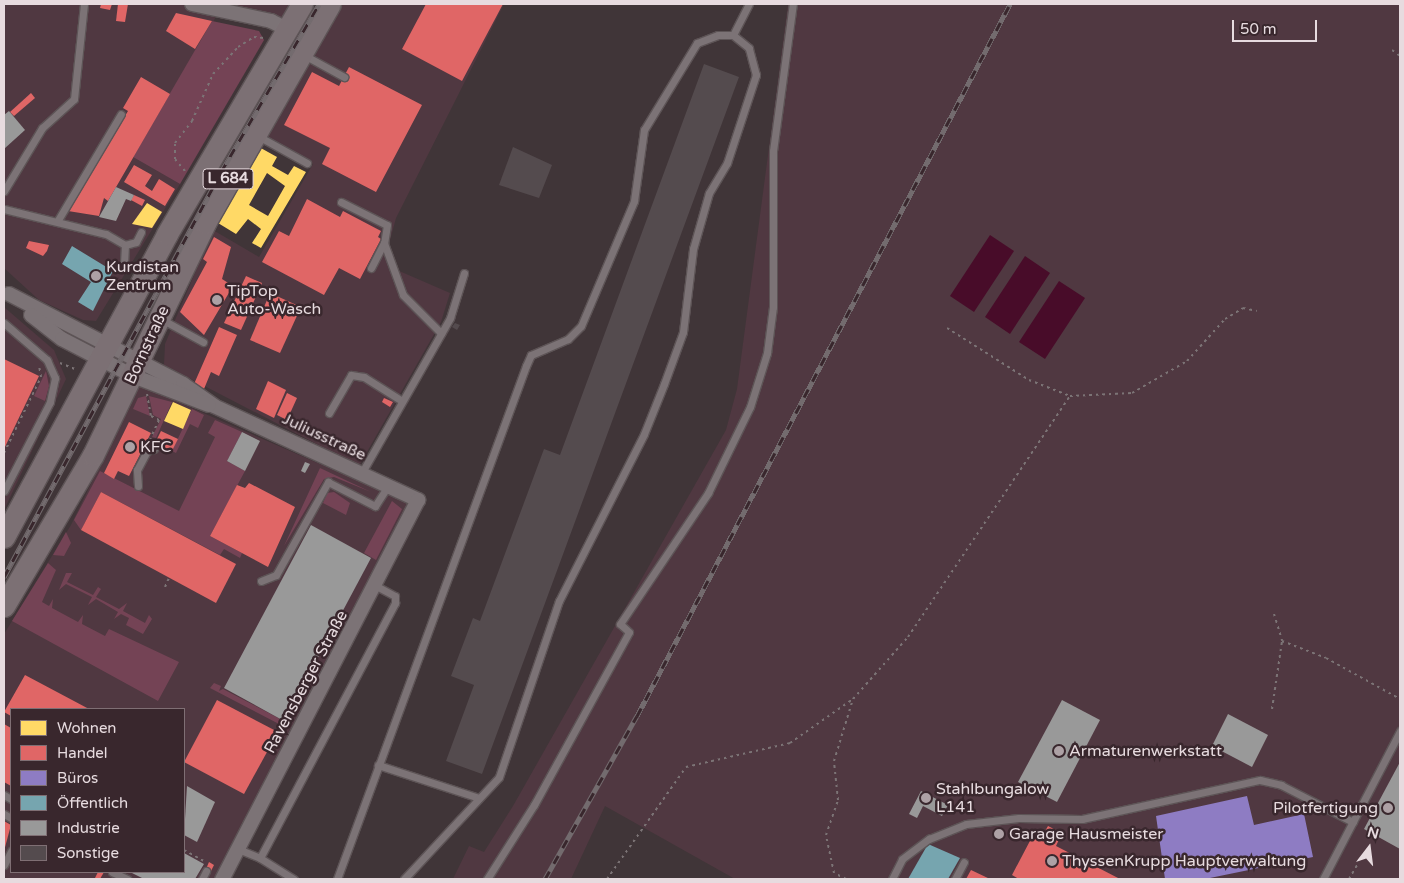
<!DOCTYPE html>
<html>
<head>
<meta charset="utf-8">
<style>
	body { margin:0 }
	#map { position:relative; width:1404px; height:883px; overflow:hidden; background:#403538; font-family:"Varela Round",sans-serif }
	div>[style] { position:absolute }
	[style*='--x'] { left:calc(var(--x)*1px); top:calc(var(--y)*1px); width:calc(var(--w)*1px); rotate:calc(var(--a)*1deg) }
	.built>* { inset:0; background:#503841 }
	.green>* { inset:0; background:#744355 }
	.water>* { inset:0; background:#480c29 }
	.homes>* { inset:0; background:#ffd966 }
	.shops>* { inset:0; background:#e06666 }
	.offices>* { inset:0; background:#8e7cc3 }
	.public>* { inset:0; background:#76a5af }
	.industry>* { inset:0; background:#999 }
	.building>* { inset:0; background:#544b4e }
	.path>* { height:2px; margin-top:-1px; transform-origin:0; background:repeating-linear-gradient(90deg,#7c7476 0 2.5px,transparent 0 6.5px) }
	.roads { filter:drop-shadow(1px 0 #5d5456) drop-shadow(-1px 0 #5d5456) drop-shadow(0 1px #5d5456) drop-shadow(0 -1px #5d5456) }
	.service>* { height:7px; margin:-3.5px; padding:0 3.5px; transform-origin:3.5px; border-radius:3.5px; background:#7c7376 }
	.minor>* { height:14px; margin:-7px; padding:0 7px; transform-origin:7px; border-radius:7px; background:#7c7376 }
	.primary>* { height:21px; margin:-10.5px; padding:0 10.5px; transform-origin:10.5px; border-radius:10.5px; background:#7c7074 }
	.rail>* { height:5px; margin-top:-2.5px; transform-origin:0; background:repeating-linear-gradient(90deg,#39272d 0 9px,#736b6e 0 18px); box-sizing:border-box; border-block:1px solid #736b6e }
	.dots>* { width:14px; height:14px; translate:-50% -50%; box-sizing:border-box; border:2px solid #39272d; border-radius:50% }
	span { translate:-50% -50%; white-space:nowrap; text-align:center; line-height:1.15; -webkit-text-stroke:5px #39272d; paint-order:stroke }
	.shield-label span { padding:1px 4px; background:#39272d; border:1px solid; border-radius:4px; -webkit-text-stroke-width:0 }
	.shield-label { font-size:15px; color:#e7dbdf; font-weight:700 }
	.poi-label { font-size:16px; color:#e7dbdf }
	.left { translate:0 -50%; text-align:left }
	.right { translate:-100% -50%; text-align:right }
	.street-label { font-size:16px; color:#e7dbdf }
	.frame { position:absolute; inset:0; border:5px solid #e7dbdf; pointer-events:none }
	.legend { position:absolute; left:10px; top:708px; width:175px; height:165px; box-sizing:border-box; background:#39272d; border:1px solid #7f6f74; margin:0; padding:6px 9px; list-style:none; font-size:15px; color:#e7dbdf }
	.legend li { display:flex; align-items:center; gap:10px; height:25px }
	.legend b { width:25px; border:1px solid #7f6f74 }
	.north { position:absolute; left:1344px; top:823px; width:50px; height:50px; -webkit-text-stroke:4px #39272d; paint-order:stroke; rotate:15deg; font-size:14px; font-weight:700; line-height:20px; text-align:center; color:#e7dbdf }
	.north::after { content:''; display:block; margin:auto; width:18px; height:22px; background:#e7dbdf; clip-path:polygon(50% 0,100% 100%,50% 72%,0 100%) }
	.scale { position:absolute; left:1232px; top:20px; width:85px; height:22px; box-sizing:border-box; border:2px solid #e7dbdf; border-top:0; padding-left:6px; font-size:15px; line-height:18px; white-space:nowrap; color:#e7dbdf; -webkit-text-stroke:4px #39272d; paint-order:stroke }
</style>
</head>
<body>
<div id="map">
	<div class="built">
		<i style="clip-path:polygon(4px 4px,290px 4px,282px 18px,223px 5px,133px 157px,180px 184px,96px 321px,83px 320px,39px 300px,4px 268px)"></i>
		<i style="clip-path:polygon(343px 4px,504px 4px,396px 218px,389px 244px,397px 270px,450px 293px,441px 322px,359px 466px,164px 365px,165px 344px,213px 230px,259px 257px,313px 164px,267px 137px)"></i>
		<i style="clip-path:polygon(788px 4px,1400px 4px,1400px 879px,735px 879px,605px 806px,571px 879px,453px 879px,469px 846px,484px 852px,513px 806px,726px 430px,737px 389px)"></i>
		<i style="clip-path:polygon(4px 307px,54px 350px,66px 379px,4px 510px)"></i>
		<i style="clip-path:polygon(evenodd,139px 385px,412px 504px,214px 879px,4px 879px,4px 634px,71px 525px,139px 385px,11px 709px,184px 709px,184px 872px,11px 872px,11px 709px)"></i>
	</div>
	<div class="green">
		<i style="clip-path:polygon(212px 21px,259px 31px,264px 40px,180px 184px,133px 157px)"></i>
		<i style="clip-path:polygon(46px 371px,49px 386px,45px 401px,34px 396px)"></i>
		<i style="clip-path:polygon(146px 396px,150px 416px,133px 409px,138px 398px)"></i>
		<i style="clip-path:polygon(149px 396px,172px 402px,156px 438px,152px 437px,161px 419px,153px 415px)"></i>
		<i style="clip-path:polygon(192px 409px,204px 415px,198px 428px,190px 424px,176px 453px,172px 451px)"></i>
		<i style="clip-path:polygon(215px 420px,242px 432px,227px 461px,245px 471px,210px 536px,242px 553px,240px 558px,224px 549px,220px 555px,101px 492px,81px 530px,74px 520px,100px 471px,179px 511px,215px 437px,208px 433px)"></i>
		<i style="clip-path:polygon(320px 468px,371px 492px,334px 477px,324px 479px,284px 546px)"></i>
		<i style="clip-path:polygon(334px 492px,350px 503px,346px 515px,323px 503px,327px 493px)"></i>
		<i style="clip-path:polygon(392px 501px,402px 509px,376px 560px,364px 553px)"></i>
		<i style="clip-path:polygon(66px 532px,71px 543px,64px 556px,53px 555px)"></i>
		<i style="clip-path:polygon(48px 563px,56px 570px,42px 602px,49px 606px,53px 599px,52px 608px,78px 622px,83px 615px,82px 624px,105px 636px,109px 629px,179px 662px,158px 701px,12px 621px)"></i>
		<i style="clip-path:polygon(66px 573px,72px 573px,67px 582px,93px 595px,98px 587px,101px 589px,96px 597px,119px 609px,127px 603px,123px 611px,145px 623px,149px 615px,152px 619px,143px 634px,126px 625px,129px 618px,121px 614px,114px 619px,118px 612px,96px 599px,88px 605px,92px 597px,66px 584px,59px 590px)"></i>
		<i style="clip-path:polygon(214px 683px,221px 686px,219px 691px,223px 689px,282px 720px,279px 724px,210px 688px)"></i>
	</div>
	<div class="water">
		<i style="clip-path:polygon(990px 235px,1014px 251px,974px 312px,950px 296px)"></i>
		<i style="clip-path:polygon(1025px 256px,1050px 273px,1010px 334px,985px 317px)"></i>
		<i style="clip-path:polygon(1059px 281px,1085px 298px,1045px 359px,1019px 342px)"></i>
	</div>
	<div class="homes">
		<i style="clip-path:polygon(evenodd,259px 147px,277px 157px,272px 166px,288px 175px,294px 166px,306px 172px,261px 248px,252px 243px,261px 229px,248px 219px,236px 234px,218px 223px,259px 147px,267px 173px,285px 186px,268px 216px,249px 205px,267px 173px)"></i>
		<i style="clip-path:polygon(147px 203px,162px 212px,152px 228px,132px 224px)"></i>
		<i style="clip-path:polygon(173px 402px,191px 410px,183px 429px,164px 421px)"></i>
	</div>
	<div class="shops">
		<i style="clip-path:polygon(101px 4px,112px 4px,110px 10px,100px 8px)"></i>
		<i style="clip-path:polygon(118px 4px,128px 4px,125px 22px,116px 21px)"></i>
		<i style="clip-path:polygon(426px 4px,503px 4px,462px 81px,402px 49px)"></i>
		<i style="clip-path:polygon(176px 13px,212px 21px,195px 49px,166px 31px)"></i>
		<i style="clip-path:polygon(349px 67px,422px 105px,376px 192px,322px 164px,330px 148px,284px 125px,312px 72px,339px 86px)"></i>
		<i style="clip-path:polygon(141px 77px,170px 94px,108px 201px,104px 198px,99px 216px,68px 211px,128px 111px,123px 108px)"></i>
		<i style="clip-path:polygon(31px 93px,35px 98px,14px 116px,10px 112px)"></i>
		<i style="clip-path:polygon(134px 165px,152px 175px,145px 186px,152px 191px,159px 179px,175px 189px,165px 206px,124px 182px)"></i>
		<i style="clip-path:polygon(134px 195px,145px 200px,142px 206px,131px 200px)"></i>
		<i style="clip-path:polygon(307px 199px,340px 217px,343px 211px,381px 231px,378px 237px,381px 239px,360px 279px,339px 268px,324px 295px,262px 262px,279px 231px,289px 236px)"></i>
		<i style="clip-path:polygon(214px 237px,231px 247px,222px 279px,233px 286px,204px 335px,180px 312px,207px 262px,203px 259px)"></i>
		<i style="clip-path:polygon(29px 241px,49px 245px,47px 251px,43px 256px,26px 248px)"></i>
		<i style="clip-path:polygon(246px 276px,262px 283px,241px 330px,224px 323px)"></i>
		<i style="clip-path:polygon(270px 293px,301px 307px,280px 353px,250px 340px)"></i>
		<i style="clip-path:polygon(219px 327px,237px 335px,219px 376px,211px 372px,204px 389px,194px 384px)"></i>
		<i style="clip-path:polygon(4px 359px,39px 376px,4px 449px)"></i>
		<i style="clip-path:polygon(268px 381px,286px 390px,274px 418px,256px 409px)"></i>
		<i style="clip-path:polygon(287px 393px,297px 398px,287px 420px,277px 415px)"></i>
		<i style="clip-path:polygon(384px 398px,393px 402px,390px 407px,382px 402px)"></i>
		<i style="clip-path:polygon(129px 422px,151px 433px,129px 476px,118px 471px,114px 479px,104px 473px)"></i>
		<i style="clip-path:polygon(161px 431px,178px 439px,172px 451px,155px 443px)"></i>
		<i style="clip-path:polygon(249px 483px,295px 507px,268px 567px,210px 536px,237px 485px,245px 488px)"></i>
		<i style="clip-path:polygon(101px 492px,236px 564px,216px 603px,81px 530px)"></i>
		<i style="clip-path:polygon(25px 675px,89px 709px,11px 709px,11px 716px,4px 712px)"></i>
		<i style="clip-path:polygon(217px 700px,278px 732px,244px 794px,184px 762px)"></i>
		<i style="clip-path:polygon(4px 724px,11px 728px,11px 786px,4px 782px)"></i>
		<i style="clip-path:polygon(4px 821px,11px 825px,4px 851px)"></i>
		<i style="clip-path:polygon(1048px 826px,1062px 833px,1056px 846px,1120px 879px,1019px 879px,1012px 875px,1032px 837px,1030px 831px,1044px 833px)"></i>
		<i style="clip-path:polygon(209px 862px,214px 865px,211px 871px,206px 869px)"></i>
		<i style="clip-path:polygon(971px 870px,990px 879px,966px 879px)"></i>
		<i style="clip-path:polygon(98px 872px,104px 872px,100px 879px,95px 878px)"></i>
	</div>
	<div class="offices">
		<i style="clip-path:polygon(1247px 796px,1254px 825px,1304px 814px,1313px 857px,1205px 879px,1165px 879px,1156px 816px)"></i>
	</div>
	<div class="public">
		<i style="clip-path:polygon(72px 246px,113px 271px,93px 311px,78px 302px,91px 282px,62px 264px)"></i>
		<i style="clip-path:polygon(928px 844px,960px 858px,948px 879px,908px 879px)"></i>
	</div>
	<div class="industry">
		<i style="clip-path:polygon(9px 111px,25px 130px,4px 149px,4px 115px)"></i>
		<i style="clip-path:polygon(116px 187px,134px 195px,131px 201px,126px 199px,116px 221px,99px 217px)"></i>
		<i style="clip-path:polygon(242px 432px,260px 441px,245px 471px,227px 461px)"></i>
		<i style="clip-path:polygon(305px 462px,310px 464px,305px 473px,301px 471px)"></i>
		<i style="clip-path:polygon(311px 525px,371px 558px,284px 721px,224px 688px)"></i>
		<i style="clip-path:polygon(1062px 700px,1100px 720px,1057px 802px,1018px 782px)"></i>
		<i style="clip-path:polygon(1228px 714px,1268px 735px,1252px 767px,1212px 746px)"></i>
		<i style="clip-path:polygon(1400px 762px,1400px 849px,1364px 829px)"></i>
		<i style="clip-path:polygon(187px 786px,215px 802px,197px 842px,184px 835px)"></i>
		<i style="clip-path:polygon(921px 791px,948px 805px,942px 816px,923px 806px,917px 818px,909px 814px)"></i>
		<i style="clip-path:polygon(999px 828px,1004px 830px,1000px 839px,995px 838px)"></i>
		<i style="clip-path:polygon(184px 853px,204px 864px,195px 879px,144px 879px,130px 872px,184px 872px)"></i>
	</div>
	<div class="building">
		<i style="clip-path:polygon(704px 64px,739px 77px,482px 774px,446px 761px,474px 685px,451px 676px,473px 618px,480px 621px,544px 449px,560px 455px)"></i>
		<i style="clip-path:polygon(513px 147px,552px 165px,539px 198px,499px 185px)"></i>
		<i style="clip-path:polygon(455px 323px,460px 325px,457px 330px,452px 327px)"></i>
	</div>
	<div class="path">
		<i style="--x:1392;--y:50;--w:10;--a:37"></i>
		<i style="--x:185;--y:171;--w:16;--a:-130"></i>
		<i style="--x:175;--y:159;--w:16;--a:-90"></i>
		<i style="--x:175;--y:143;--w:28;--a:-52"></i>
		<i style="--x:192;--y:121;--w:51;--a:-65.9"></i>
		<i style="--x:213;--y:74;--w:37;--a:-47"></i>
		<i style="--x:238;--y:47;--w:19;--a:-32"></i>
		<i style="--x:254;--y:37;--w:10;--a:6"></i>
		<i style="--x:947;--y:328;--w:97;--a:32.4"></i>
		<i style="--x:1029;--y:380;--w:44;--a:21.3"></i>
		<i style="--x:1070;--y:396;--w:62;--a:-2.8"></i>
		<i style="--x:1132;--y:393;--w:64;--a:-30.2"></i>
		<i style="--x:1187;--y:361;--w:57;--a:-47.9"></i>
		<i style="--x:1225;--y:319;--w:21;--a:-31"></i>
		<i style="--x:1243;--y:308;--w:14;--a:12"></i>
		<i style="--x:60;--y:363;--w:16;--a:22"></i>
		<i style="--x:147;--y:394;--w:22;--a:80"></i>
		<i style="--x:151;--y:416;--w:9;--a:27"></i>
		<i style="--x:159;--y:420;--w:23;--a:115"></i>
		<i style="--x:4;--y:453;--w:85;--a:-64"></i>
		<i style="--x:41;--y:377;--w:11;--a:-100"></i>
		<i style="--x:165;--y:587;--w:10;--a:-66"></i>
		<i style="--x:1274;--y:614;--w:28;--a:73"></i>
		<i style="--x:1282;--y:641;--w:47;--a:21.1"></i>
		<i style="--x:1326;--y:658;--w:85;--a:29"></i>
		<i style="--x:1272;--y:709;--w:69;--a:-81.6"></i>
		<i style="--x:184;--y:850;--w:25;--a:29"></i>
		<i style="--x:607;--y:879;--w:137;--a:-54.8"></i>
		<i style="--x:686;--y:767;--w:107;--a:-13"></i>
		<i style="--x:790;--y:743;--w:77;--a:-34.9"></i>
		<i style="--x:853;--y:699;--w:83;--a:-48.4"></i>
		<i style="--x:908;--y:637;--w:290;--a:-56.1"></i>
		<i style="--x:846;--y:879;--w:13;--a:-153"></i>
		<i style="--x:834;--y:873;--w:39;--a:-102"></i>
		<i style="--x:826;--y:835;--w:37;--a:-71"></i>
		<i style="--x:838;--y:800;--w:39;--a:-96"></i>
		<i style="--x:834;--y:761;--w:65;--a:-73"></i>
		<i style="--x:1349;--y:879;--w:16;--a:-60"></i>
	</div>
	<div class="roads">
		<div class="service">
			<i style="--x:304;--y:55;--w:46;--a:28.8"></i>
			<i style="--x:258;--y:136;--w:56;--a:28.9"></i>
			<i style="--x:4;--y:191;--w:74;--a:-58.9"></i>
			<i style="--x:42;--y:128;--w:43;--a:-42.2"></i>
			<i style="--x:74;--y:99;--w:96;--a:-84"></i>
			<i style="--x:341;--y:202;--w:51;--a:26.6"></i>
			<i style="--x:387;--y:225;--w:18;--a:99"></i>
			<i style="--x:384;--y:243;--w:55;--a:69.9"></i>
			<i style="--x:403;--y:295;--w:54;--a:45"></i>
			<i style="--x:4;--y:209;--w:105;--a:13.8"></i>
			<i style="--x:106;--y:234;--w:22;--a:30"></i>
			<i style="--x:125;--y:245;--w:21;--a:93"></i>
			<i style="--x:58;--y:220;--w:123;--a:-59.3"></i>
			<i style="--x:125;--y:245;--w:11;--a:-15"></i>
			<i style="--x:136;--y:242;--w:11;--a:-63"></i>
			<i style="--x:371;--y:268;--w:28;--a:-63"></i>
			<i style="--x:161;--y:319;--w:48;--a:28.7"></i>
			<i style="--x:4;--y:323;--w:57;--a:40.7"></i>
			<i style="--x:47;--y:360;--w:20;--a:66"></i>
			<i style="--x:55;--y:378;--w:25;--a:102"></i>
			<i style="--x:50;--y:402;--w:100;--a:117.3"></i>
			<i style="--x:329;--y:413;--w:44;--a:-59.9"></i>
			<i style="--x:351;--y:375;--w:13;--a:9"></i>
			<i style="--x:364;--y:377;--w:45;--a:32.3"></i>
			<i style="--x:361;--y:474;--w:180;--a:-60.3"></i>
			<i style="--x:450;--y:318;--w:47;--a:-72.7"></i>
			<i style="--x:138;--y:486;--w:16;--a:-94"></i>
			<i style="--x:137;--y:470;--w:21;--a:-62"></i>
			<i style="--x:147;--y:451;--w:7;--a:-16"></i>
			<i style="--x:261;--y:581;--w:16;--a:-22"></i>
			<i style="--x:276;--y:575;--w:107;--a:-60.8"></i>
			<i style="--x:328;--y:482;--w:53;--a:27.1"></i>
			<i style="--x:375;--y:506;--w:24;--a:-57"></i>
			<i style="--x:378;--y:765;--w:106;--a:18.1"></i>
			<i style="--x:4;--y:795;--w:8;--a:30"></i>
			<i style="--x:4;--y:814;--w:8;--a:30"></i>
			<i style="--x:238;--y:849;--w:24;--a:22"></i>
			<i style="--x:260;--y:858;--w:289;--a:-62.1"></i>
			<i style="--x:395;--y:603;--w:7;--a:-90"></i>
			<i style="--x:395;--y:596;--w:21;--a:-152"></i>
			<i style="--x:260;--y:858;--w:40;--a:32"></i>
			<i style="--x:4;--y:865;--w:16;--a:-63"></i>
			<i style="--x:112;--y:872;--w:17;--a:25"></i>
			<i style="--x:202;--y:879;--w:9;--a:-63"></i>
			<i style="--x:337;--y:879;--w:547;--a:-69.78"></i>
			<i style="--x:526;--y:366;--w:12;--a:-66"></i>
			<i style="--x:531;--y:355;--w:40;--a:-23.4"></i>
			<i style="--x:568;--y:339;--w:18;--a:-45"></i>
			<i style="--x:581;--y:326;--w:136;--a:-67"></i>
			<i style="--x:634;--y:201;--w:72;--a:-82"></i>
			<i style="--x:644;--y:130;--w:102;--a:-58.7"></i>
			<i style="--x:697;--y:43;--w:22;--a:-21"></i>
			<i style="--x:718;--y:35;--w:15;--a:0"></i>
			<i style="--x:733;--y:35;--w:35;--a:-63"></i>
			<i style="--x:404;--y:879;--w:139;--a:-47"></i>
			<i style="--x:499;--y:777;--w:186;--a:-71.2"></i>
			<i style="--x:559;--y:601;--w:187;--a:-63"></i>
			<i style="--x:644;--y:434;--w:54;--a:-68.2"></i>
			<i style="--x:664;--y:384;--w:55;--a:-69.9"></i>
			<i style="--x:683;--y:332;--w:84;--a:-83.1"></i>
			<i style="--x:693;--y:249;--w:58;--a:-74.1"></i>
			<i style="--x:709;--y:193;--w:35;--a:-59"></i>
			<i style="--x:727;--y:163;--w:93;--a:-71.8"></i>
			<i style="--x:756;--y:75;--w:28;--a:-105"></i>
			<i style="--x:749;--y:48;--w:21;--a:-141"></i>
			<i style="--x:487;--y:879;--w:88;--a:-57.6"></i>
			<i style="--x:534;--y:805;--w:197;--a:-61.2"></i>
			<i style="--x:629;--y:632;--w:12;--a:-138"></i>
			<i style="--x:620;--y:624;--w:158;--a:-56.1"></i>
			<i style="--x:708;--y:493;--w:96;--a:-64"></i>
			<i style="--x:750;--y:407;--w:57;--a:-72.5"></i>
			<i style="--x:767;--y:353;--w:46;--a:-82.6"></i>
			<i style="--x:773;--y:307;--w:156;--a:-90"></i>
			<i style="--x:773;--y:151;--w:148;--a:-82.3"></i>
			<i style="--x:892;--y:879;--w:22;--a:-63"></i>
			<i style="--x:902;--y:859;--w:34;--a:-37"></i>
			<i style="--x:929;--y:839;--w:40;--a:-22"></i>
			<i style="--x:966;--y:824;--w:53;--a:-6.5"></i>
			<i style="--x:1019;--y:818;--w:63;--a:0.9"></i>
			<i style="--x:1082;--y:819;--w:182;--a:-12.4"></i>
			<i style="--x:1260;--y:780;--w:22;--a:13"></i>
			<i style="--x:1281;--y:785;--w:81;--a:27.2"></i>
			<i style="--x:955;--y:879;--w:19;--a:-62"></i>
			<i style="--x:1323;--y:879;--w:167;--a:-62.5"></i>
		</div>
		<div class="minor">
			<i style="--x:192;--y:4;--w:81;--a:12.1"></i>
			<i style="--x:271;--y:21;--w:18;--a:27"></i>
			<i style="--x:9;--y:294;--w:196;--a:27.3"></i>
			<i style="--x:183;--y:384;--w:38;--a:35"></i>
			<i style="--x:214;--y:406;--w:225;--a:24.7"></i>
			<i style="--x:418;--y:500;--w:427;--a:117.3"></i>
			<i style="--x:31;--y:315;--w:39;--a:38"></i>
			<i style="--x:62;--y:339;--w:80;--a:27.5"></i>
			<i style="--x:133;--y:376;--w:81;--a:20.9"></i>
		</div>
		<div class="primary">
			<i style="--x:4;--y:537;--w:344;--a:-61.7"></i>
			<i style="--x:167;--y:234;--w:267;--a:-59.6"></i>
			<i style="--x:4;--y:606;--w:175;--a:-59.5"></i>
			<i style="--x:93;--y:455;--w:258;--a:-64.2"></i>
			<i style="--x:205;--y:223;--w:252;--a:-60.3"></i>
		</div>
	</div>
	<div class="rail">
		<i style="--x:4;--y:577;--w:459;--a:-61.8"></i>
		<i style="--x:221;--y:172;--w:194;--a:-59.7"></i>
		<i style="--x:545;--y:879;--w:187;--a:-60.6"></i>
		<i style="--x:637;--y:716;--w:804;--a:-62.35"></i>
	</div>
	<div class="dots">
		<i style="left:96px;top:276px;background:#ada1a5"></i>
		<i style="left:217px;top:300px;background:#ada1a5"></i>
		<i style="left:130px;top:447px;background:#ada1a5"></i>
		<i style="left:1059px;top:751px;background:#ada1a5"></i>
		<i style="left:926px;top:798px;background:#ada1a5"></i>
		<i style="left:1388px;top:808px;background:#ada1a5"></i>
		<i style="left:999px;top:834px;background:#ada1a5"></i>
		<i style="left:1052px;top:861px;background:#ada1a5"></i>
	</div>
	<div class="shield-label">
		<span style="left:228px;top:179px">L 684</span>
	</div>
	<div class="poi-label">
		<span class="left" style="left:106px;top:276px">Kurdistan<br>Zentrum</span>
		<span class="left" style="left:227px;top:300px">TipTop<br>Auto-Wasch</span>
		<span class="left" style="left:140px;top:447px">KFC</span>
		<span class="left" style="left:1069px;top:751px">Armaturenwerkstatt</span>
		<span class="left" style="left:936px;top:798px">Stahlbungalow<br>L141</span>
		<span class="right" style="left:1378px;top:808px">Pilotfertigung</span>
		<span class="left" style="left:1009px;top:834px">Garage Hausmeister</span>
		<span class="left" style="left:1062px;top:861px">ThyssenKrupp Hauptverwaltung</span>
	</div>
	<div class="street-label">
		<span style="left:147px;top:345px;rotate:-65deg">Bornstraße</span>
		<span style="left:324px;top:437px;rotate:25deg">Juliusstraße</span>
		<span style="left:306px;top:682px;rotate:-62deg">Ravensberger Straße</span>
	</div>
	<div class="frame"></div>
	<ul class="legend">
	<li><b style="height:14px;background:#ffd966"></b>Wohnen</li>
	<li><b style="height:14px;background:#e06666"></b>Handel</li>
	<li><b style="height:14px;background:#8e7cc3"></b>Büros</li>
	<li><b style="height:14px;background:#76a5af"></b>Öffentlich</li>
	<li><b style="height:14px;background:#999"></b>Industrie</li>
	<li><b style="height:14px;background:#544b4e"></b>Sonstige</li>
	</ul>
	<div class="north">N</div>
	<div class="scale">50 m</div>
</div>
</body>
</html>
